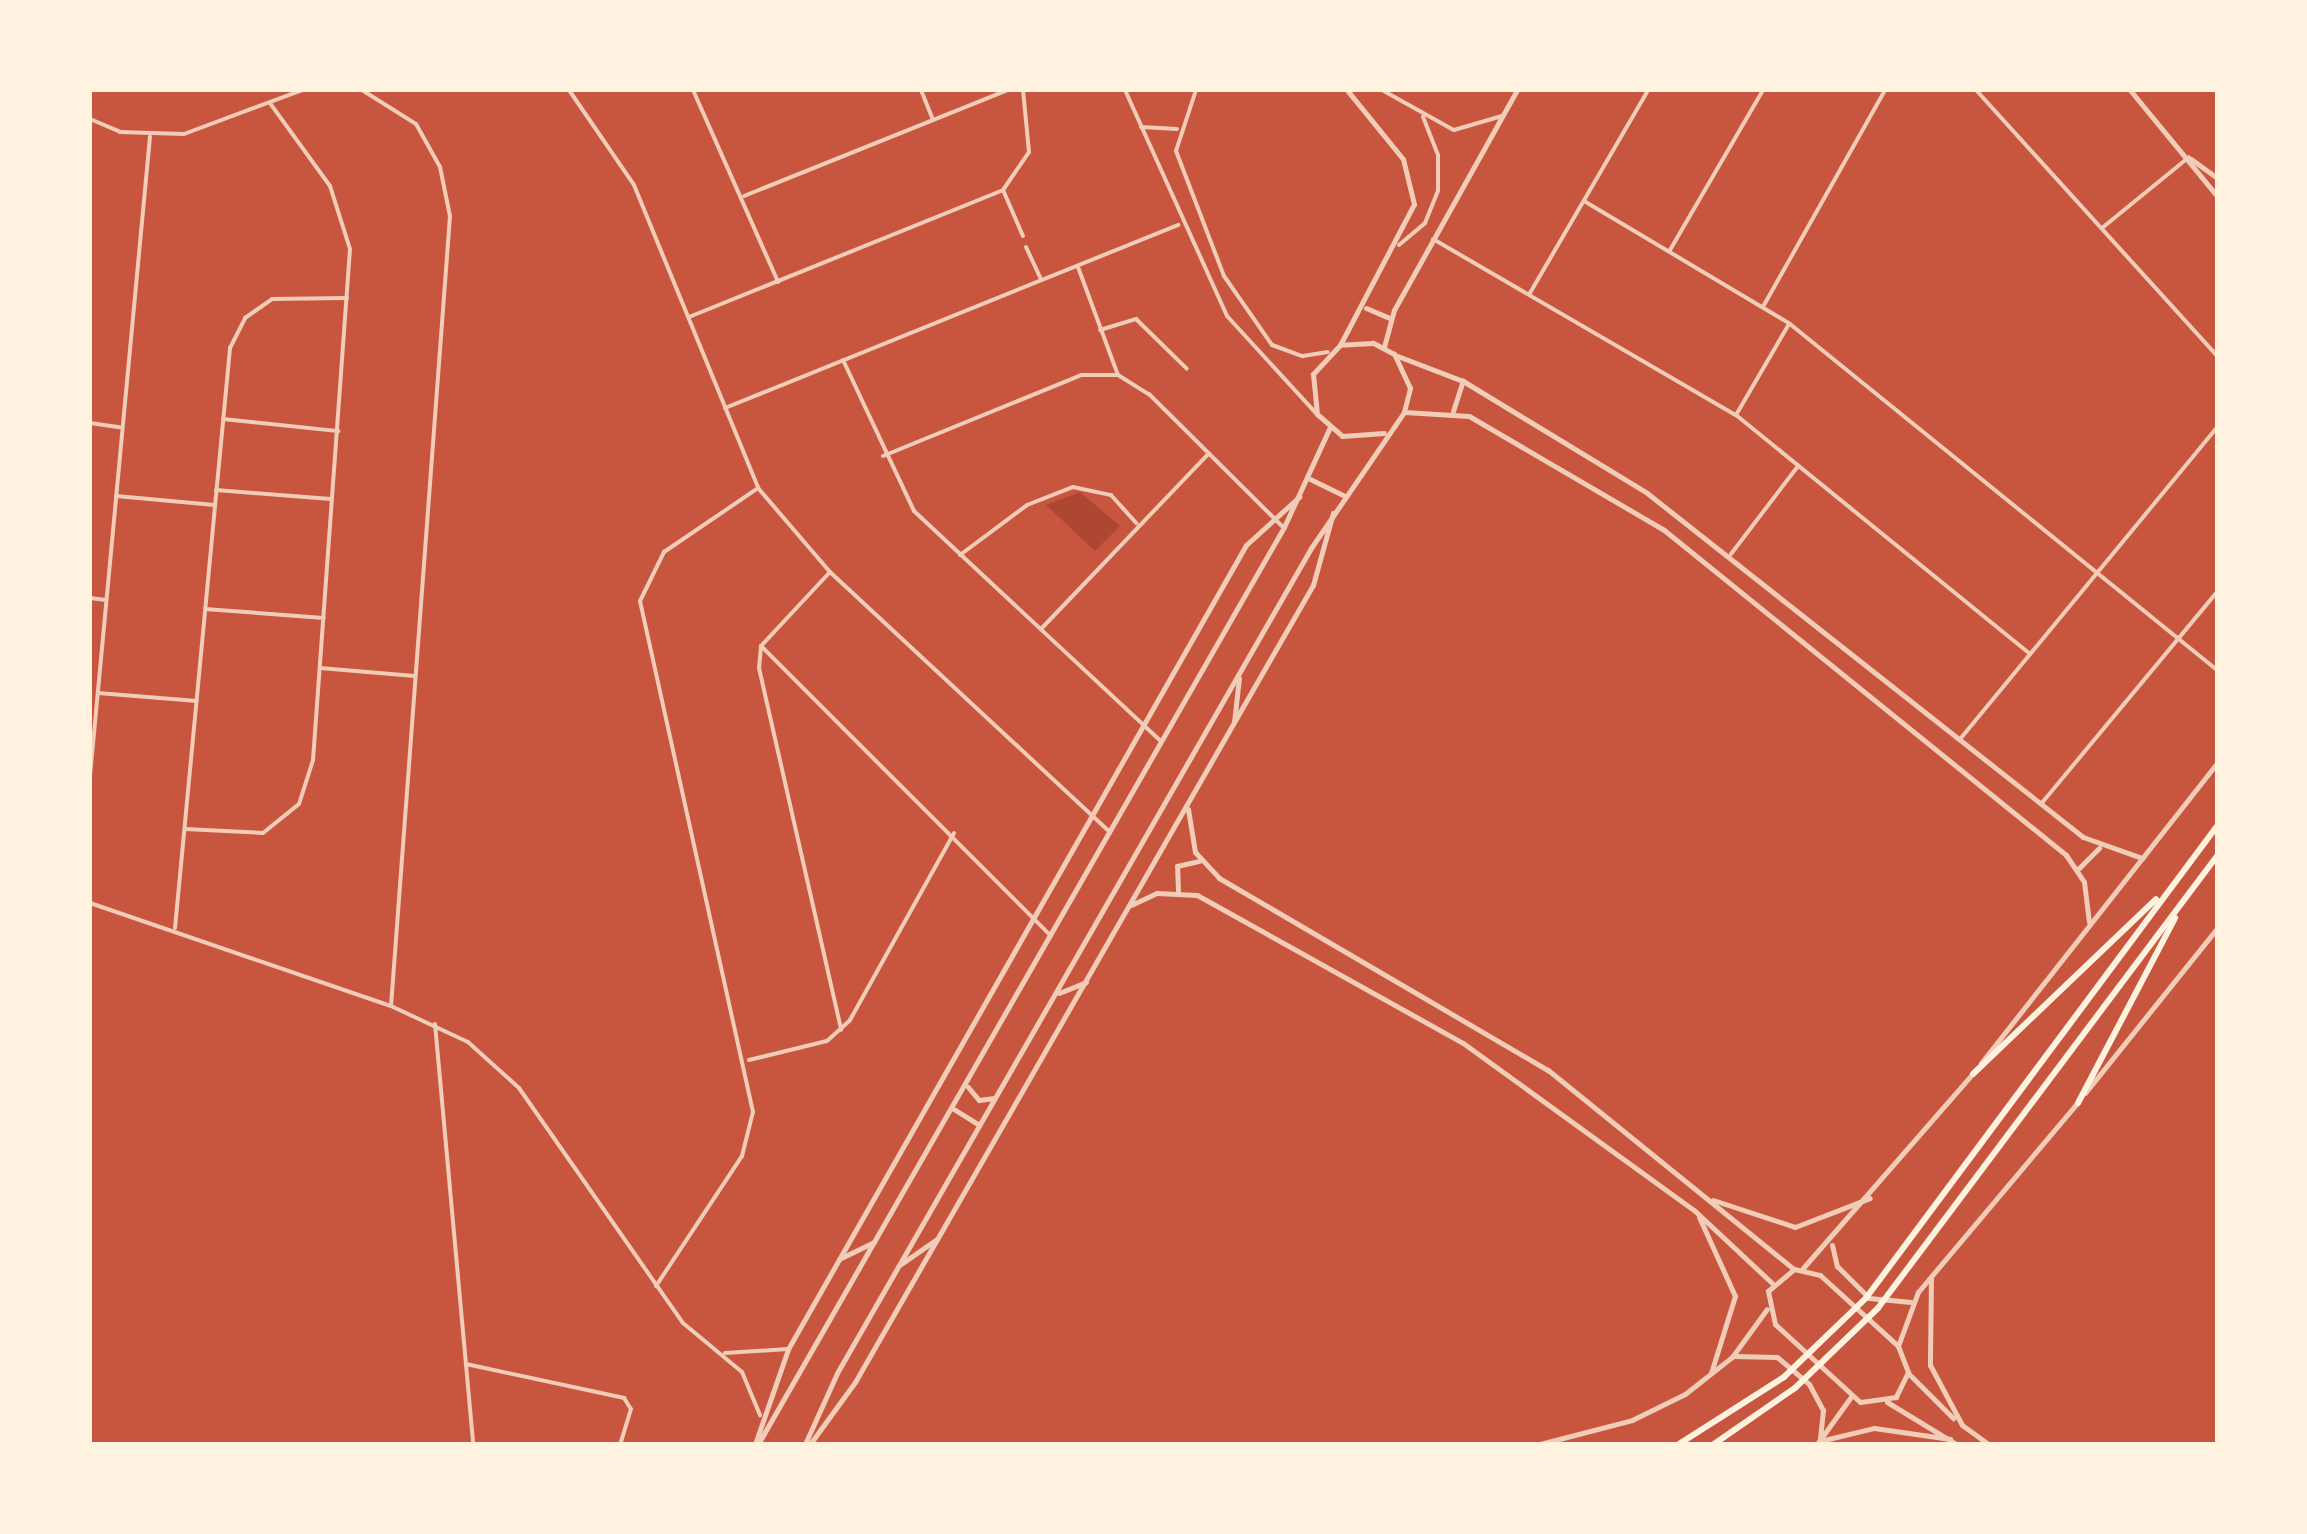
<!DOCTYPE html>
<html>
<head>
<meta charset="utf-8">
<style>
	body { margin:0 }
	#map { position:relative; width:2307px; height:1534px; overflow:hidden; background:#c8553d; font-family:Ubuntu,sans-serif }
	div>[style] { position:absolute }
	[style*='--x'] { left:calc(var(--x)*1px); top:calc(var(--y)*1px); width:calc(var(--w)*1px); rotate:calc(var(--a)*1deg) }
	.green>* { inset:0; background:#ae4732 }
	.minor>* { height:4px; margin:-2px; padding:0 2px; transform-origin:2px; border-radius:2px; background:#f1ccb7 }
	.tertiary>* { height:5px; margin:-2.5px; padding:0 2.5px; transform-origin:2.5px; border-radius:2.5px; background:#f1ccb7 }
	.primary>* { height:6px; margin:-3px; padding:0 3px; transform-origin:3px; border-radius:3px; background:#fff3e0 }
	span { translate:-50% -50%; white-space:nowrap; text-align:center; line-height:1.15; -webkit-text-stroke:9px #fff3e0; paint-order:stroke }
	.frame { position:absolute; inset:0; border:92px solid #fff3e0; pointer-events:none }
</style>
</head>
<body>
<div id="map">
	<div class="green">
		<i style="clip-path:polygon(1080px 492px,1120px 526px,1095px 551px,1046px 505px)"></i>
	</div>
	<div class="minor">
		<i style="--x:362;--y:90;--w:64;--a:32.2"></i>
		<i style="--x:416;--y:124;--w:49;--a:60.8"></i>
		<i style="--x:440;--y:167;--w:50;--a:78.5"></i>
		<i style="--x:450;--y:216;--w:792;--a:94.27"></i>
		<i style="--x:569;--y:90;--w:115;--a:55.6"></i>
		<i style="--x:634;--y:185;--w:327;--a:67.7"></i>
		<i style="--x:758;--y:488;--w:111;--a:49.4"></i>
		<i style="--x:830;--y:572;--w:382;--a:42.9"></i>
		<i style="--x:693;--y:90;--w:210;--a:66.1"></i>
		<i style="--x:921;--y:90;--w:32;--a:68"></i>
		<i style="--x:1125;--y:90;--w:248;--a:65.7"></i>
		<i style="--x:1227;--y:316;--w:132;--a:47.5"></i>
		<i style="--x:1196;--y:90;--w:64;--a:108.2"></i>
		<i style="--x:1176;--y:151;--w:134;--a:69"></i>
		<i style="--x:1224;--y:276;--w:84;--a:55.2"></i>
		<i style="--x:1272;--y:345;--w:33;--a:20"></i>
		<i style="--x:1303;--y:356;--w:25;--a:-9"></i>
		<i style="--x:1382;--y:90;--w:82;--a:29.1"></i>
		<i style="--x:1454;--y:130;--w:50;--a:-16.3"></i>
		<i style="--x:1976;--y:90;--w:359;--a:47.8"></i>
		<i style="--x:90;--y:119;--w:33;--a:23"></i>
		<i style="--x:120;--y:132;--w:64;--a:1.8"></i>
		<i style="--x:184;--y:134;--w:126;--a:-20.4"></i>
		<i style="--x:1141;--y:127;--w:36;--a:3"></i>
		<i style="--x:1003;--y:190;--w:50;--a:66.5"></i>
		<i style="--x:744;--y:196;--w:284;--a:-21.9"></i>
		<i style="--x:1584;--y:201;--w:240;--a:30.8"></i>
		<i style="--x:1790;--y:324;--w:550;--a:39.02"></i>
		<i style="--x:2102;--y:228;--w:112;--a:-39.2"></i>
		<i style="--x:1433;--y:239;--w:350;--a:30.2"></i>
		<i style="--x:1736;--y:415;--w:379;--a:39.1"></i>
		<i style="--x:1399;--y:245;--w:34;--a:-40"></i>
		<i style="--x:1425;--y:223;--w:35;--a:-68"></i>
		<i style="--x:1438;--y:191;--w:36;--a:-90"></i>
		<i style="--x:1438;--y:155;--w:41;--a:-111.5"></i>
		<i style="--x:1026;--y:247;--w:35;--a:65"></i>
		<i style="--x:1670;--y:250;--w:185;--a:-59.8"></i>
		<i style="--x:1078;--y:267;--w:115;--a:69.7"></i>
		<i style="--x:1530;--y:293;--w:235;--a:-59.8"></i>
		<i style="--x:1764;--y:305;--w:247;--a:-60.6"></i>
		<i style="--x:689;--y:317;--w:339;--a:-22"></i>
		<i style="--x:1003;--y:190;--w:46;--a:-55.6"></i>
		<i style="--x:1029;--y:152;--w:62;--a:-95.5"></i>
		<i style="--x:1100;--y:330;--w:38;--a:-17"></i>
		<i style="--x:1136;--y:319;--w:71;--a:44.4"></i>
		<i style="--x:843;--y:360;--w:167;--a:64.8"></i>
		<i style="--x:914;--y:511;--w:338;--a:43"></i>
		<i style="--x:725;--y:408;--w:489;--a:-22"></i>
		<i style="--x:1736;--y:415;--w:105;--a:-59.8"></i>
		<i style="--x:223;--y:419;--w:116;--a:6"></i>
		<i style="--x:90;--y:423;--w:30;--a:8"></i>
		<i style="--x:883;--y:456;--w:214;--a:-22.2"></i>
		<i style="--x:1081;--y:375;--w:37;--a:0"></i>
		<i style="--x:1118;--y:375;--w:36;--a:32"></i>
		<i style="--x:1149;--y:394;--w:187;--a:44.8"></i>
		<i style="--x:216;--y:490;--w:115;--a:4.5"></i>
		<i style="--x:116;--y:496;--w:99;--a:5.2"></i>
		<i style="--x:1731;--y:554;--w:111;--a:-52.7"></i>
		<i style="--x:960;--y:555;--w:84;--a:-36.7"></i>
		<i style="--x:1027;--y:505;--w:49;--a:-21.4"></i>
		<i style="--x:1073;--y:487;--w:39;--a:12"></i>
		<i style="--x:1111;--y:495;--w:38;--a:48"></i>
		<i style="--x:830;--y:572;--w:101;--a:133"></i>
		<i style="--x:761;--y:646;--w:22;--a:95"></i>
		<i style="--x:759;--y:668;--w:371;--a:77.2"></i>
		<i style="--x:90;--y:598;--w:16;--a:7"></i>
		<i style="--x:205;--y:609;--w:119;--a:4.3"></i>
		<i style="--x:1041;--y:629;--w:243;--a:-46.3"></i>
		<i style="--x:761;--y:646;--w:410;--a:45"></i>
		<i style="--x:320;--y:668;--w:95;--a:4.8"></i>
		<i style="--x:98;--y:693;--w:99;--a:4.6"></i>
		<i style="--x:1961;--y:738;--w:403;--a:-50.5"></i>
		<i style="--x:90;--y:776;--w:642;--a:-84.64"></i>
		<i style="--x:2041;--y:804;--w:276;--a:-50.3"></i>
		<i style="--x:185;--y:829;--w:78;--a:2.9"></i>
		<i style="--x:263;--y:833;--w:46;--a:-38.9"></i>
		<i style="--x:299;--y:804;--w:46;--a:-72.3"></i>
		<i style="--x:313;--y:760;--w:512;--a:-85.86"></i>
		<i style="--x:350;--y:249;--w:66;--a:-107.6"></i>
		<i style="--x:330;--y:186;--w:102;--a:-125.9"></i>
		<i style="--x:90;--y:903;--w:318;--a:18.9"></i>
		<i style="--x:391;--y:1006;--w:85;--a:25.1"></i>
		<i style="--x:468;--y:1042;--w:69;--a:42"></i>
		<i style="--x:519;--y:1088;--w:287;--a:55.1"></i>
		<i style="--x:683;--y:1323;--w:77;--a:39.7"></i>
		<i style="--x:742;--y:1372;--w:47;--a:67.3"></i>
		<i style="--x:175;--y:928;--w:583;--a:-84.58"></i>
		<i style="--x:230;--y:348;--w:34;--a:-63"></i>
		<i style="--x:245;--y:318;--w:33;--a:-35"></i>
		<i style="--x:272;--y:299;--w:75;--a:-0.8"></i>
		<i style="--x:435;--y:1024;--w:422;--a:84.8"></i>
		<i style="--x:749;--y:1060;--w:80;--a:-13.7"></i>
		<i style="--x:827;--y:1041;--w:31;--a:-42"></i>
		<i style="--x:850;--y:1020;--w:214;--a:-60.9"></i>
		<i style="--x:656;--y:1286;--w:156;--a:-56.5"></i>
		<i style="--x:742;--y:1156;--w:45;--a:-76"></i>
		<i style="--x:753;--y:1112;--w:523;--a:-102.47"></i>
		<i style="--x:640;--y:601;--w:55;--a:-63.9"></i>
		<i style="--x:664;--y:552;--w:114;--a:-34.2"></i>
		<i style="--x:725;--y:1353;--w:63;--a:-3.6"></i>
		<i style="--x:466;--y:1364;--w:162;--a:12.1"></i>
		<i style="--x:624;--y:1398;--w:13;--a:58"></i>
		<i style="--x:631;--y:1409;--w:37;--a:107"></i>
	</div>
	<div class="tertiary">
		<i style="--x:2130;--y:90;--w:137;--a:50.6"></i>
		<i style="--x:2191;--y:159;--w:32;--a:36"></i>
		<i style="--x:1366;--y:308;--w:26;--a:23"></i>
		<i style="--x:1340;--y:345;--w:159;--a:-62.3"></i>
		<i style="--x:1414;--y:204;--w:46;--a:-103.7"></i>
		<i style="--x:1403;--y:159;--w:89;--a:-129.1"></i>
		<i style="--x:1384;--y:347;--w:38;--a:-75"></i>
		<i style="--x:1394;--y:310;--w:252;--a:-60.8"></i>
		<i style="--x:1395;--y:355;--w:73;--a:20.9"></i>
		<i style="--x:1463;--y:381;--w:215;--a:31.3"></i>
		<i style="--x:1647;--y:493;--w:555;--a:38.27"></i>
		<i style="--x:2083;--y:837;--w:63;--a:19.6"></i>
		<i style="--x:1453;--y:411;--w:32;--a:-72"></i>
		<i style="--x:1404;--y:412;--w:65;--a:3.5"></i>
		<i style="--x:1469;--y:416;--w:226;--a:30.3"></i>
		<i style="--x:1664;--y:530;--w:517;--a:38.95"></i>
		<i style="--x:2066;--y:855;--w:32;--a:56"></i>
		<i style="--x:2084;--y:882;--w:40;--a:82.9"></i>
		<i style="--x:1310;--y:479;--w:37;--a:26"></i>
		<i style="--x:1234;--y:722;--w:44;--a:-83.5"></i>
		<i style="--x:1188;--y:809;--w:44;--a:80.8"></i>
		<i style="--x:1195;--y:852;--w:35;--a:47"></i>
		<i style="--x:1219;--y:878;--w:381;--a:30.3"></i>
		<i style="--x:1548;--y:1070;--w:316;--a:39"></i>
		<i style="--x:2078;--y:869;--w:30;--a:-45"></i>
		<i style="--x:1178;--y:891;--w:25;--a:-92"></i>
		<i style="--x:1177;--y:866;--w:23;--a:-13"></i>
		<i style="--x:1131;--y:905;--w:29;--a:-25"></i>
		<i style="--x:1157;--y:893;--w:40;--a:2.9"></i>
		<i style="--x:1197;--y:895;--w:304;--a:29.1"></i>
		<i style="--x:1463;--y:1043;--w:286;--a:35.9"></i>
		<i style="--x:1695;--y:1211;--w:105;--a:43.1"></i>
		<i style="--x:1059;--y:993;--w:29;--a:-22"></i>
		<i style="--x:1981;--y:1063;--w:382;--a:-51.8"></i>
		<i style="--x:968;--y:1087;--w:17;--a:50"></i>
		<i style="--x:979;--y:1100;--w:15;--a:-8"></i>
		<i style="--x:2085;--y:1093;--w:211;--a:-51.3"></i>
		<i style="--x:952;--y:1108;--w:32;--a:32"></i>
		<i style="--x:1713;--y:1200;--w:86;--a:18.2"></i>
		<i style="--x:1795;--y:1227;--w:80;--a:-21.1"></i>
		<i style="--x:1699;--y:1217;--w:87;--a:65.5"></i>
		<i style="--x:1735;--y:1296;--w:81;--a:107.3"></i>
		<i style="--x:1832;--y:1245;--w:22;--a:77"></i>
		<i style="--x:1837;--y:1266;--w:45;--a:45"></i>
		<i style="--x:1869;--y:1298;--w:42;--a:5.4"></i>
		<i style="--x:839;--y:1259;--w:39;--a:-26"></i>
		<i style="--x:901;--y:1264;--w:44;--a:-34.8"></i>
		<i style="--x:1803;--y:1268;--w:260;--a:-48.9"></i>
		<i style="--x:1794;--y:1269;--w:27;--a:13"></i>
		<i style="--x:1820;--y:1275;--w:105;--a:42.3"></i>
		<i style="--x:1898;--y:1346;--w:28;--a:69"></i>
		<i style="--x:1908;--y:1372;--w:28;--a:116"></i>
		<i style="--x:1896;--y:1397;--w:36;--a:172"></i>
		<i style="--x:1860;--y:1402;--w:115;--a:-137.5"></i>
		<i style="--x:1775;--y:1324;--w:34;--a:-102"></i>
		<i style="--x:1768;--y:1291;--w:34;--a:-40"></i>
		<i style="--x:1931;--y:1277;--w:88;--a:90.7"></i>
		<i style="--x:1930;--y:1365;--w:68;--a:61.9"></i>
		<i style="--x:1898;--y:1346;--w:58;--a:-69.7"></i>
		<i style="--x:1918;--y:1292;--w:248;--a:-49.9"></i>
		<i style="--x:1734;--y:1356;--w:43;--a:1.3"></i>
		<i style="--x:1777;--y:1357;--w:42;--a:40.2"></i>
		<i style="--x:1809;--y:1384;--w:30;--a:62"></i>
		<i style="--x:1823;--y:1410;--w:31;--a:96"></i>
		<i style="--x:1908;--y:1373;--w:64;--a:45"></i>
		<i style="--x:1887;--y:1402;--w:81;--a:31.3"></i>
		<i style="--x:1962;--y:1425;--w:32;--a:36"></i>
		<i style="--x:1820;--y:1441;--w:56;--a:-13.5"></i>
		<i style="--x:1874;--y:1428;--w:77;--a:8.2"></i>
		<i style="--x:755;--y:1444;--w:101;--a:-70.8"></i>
		<i style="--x:788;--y:1349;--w:925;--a:-60.33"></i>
		<i style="--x:1246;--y:545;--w:72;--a:-42.2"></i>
		<i style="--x:758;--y:1444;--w:1057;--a:-60.16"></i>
		<i style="--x:1284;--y:527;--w:108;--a:-65.3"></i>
		<i style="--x:805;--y:1444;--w:78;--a:-65.7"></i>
		<i style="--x:837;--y:1373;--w:951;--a:-60.12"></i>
		<i style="--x:1311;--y:548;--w:165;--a:-55.6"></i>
		<i style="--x:1404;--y:412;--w:25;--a:-76"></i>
		<i style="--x:1410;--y:388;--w:38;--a:-115"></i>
		<i style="--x:1394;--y:354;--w:24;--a:-152"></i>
		<i style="--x:1373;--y:343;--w:33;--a:177"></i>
		<i style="--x:1340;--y:345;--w:40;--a:133"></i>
		<i style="--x:1313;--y:374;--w:40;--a:84.3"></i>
		<i style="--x:1317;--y:414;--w:33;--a:41"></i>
		<i style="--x:1342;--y:436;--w:42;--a:-4.1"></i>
		<i style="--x:810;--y:1444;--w:77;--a:-54"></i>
		<i style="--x:855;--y:1382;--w:919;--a:-60.12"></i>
		<i style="--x:1313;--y:585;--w:75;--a:-74.5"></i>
		<i style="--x:1540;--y:1444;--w:95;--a:-14.6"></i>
		<i style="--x:1632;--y:1420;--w:59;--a:-26.1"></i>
		<i style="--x:1685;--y:1394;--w:60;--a:-38.2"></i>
		<i style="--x:1732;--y:1357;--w:59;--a:-53.9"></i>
		<i style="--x:1817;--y:1444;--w:57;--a:-54.3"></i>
	</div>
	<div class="primary">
		<i style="--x:1973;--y:1074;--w:253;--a:-43.7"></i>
		<i style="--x:2078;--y:1103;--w:209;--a:-62.3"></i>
		<i style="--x:1679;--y:1444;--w:125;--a:-32.5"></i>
		<i style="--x:1784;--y:1377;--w:114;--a:-43.9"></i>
		<i style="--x:1866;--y:1298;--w:588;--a:-53.36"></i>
		<i style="--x:1714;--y:1444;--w:98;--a:-34.7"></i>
		<i style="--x:1795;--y:1388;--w:115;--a:-43.9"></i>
		<i style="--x:1878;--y:1308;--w:565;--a:-53.13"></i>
	</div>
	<div class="frame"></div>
</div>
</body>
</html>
